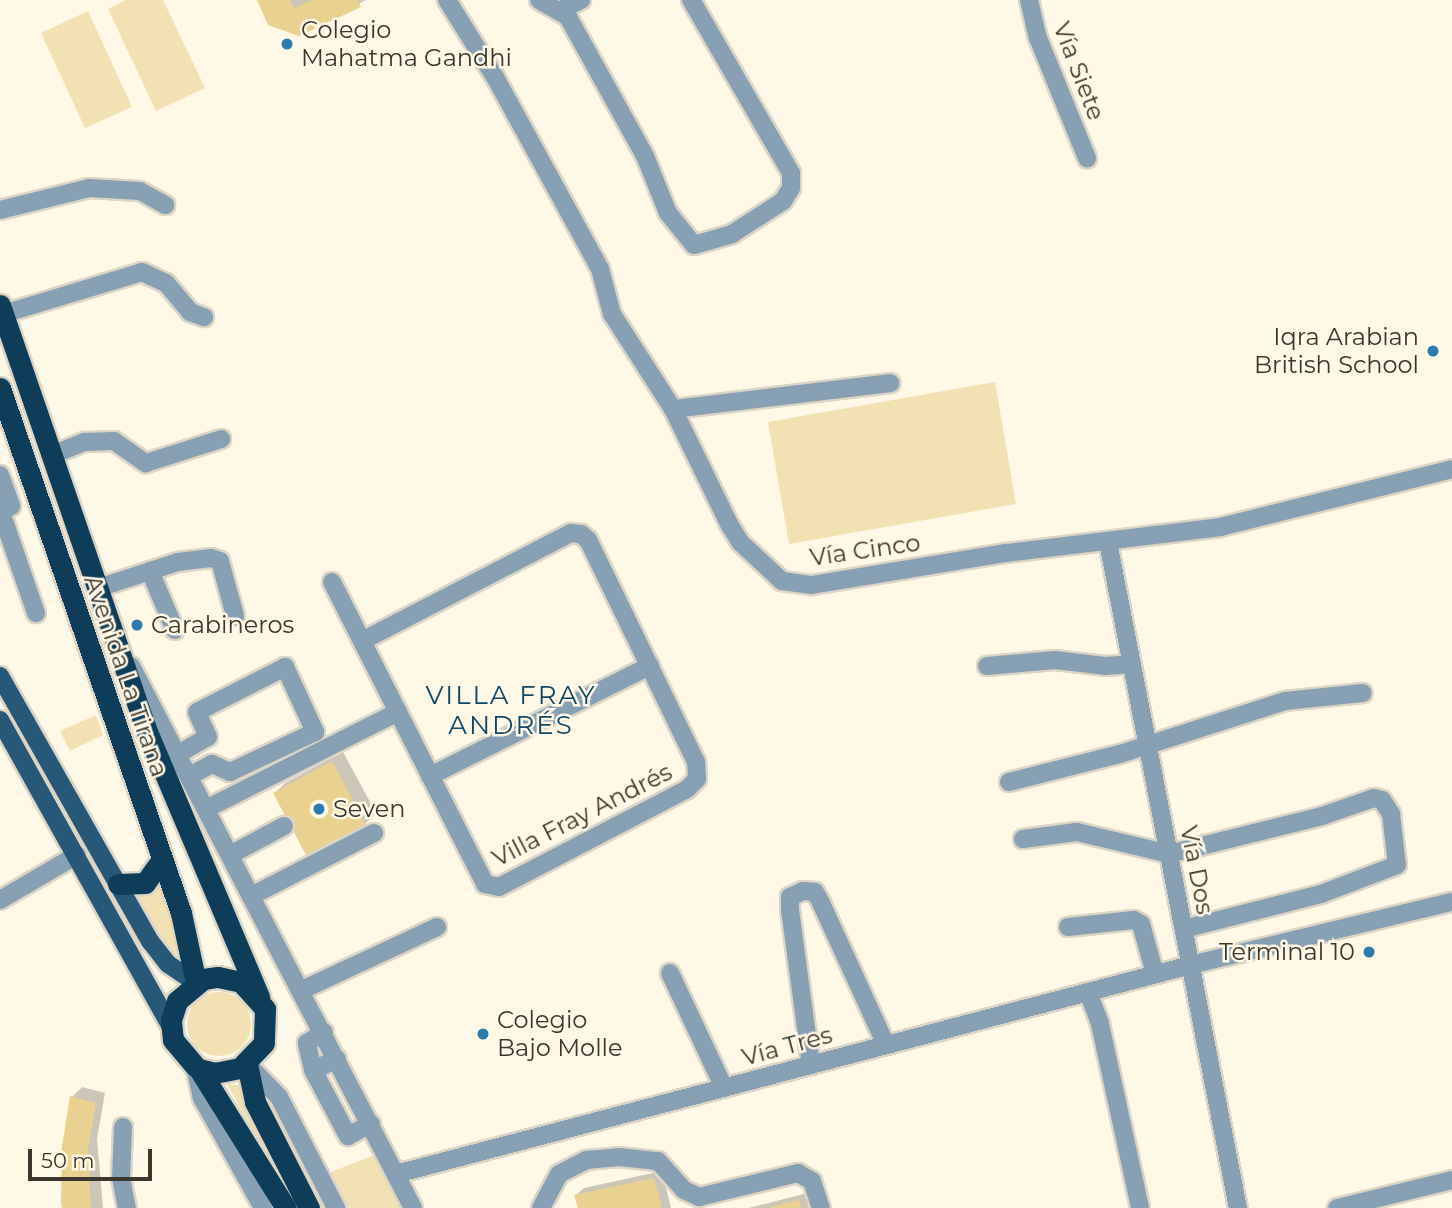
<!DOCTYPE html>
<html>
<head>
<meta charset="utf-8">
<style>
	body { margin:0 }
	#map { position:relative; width:1452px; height:1208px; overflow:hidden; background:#fff8e6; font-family:Montserrat,sans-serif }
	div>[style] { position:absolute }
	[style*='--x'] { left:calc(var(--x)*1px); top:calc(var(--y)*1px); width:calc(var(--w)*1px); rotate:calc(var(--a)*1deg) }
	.green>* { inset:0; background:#f2e1b2 }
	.round { border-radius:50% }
	.shadow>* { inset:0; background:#0003 }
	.building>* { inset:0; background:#e9d18f }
	.roads { filter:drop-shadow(2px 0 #dcd5c5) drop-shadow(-2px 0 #dcd5c5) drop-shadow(0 2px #dcd5c5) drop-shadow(0 -2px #dcd5c5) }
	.minor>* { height:18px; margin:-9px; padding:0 9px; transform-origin:9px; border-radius:9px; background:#87a0b3 }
	.major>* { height:18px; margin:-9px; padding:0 9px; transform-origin:9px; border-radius:9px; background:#285878 }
	.highway>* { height:21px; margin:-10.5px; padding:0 10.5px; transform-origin:10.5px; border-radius:10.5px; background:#0e3d5a }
	.dots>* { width:19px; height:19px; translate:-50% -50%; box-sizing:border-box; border:4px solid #fff8e6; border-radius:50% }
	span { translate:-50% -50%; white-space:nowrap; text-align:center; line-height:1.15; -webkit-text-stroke:5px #fff8e6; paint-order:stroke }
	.poi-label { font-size:24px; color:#3b372e }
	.left { translate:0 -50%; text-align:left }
	.right { translate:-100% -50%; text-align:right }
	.street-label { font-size:24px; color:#3b372e }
	.neighbourhood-label { font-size:26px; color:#0f4869; letter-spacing:2px }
	.scale { position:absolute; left:28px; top:1149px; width:124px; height:32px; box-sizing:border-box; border:4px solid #3b372e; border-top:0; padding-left:9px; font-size:21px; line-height:24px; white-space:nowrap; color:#3b372e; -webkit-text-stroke:5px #fff8e6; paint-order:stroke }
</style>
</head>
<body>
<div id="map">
	<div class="green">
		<i style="clip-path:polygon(126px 0,163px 0,205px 88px,156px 111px,108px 9px)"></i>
		<i style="clip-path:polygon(88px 11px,132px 107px,85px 128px,41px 33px)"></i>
		<i style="clip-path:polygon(995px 382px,1016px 504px,789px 544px,768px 422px)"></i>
		<i style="clip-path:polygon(96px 715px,103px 735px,70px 751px,60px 731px)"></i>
		<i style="clip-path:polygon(161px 883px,183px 959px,165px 946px,136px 897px,150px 894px)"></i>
		<i class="round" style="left:187px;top:992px;width:64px;height:64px"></i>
		<i style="clip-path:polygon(227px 1084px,238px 1085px,293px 1195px,289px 1199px)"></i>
		<i style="clip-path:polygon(377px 1154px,403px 1208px,347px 1208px,326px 1174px)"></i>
	</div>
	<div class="shadow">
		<i style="clip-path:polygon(259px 0,366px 0,299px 34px)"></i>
		<i style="clip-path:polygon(343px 752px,376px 813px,365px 824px,275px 793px,285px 783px)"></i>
		<i style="clip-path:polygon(82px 1087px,105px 1093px,97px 1139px,103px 1208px,64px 1208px,72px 1097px)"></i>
		<i style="clip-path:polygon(662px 1171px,671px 1208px,580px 1208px,576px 1195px,584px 1188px)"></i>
		<i style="clip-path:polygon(807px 1193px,810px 1208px,749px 1208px)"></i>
	</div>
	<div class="building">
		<i style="clip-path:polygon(257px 0,290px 0,294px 8px,312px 0,358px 0,361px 7px,299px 36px,268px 25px)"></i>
		<i style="clip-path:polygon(332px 761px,366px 825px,307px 857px,273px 793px)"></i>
		<i style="clip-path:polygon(70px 1096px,96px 1103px,88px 1150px,91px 1208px,62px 1208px,61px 1202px,62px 1147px)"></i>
		<i style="clip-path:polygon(654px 1178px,662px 1208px,578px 1208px,574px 1195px)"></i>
		<i style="clip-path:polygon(799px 1200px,801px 1208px,770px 1208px,770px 1207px)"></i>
	</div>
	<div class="roads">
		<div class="minor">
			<i style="--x:447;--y:0;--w:91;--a:58.1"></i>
			<i style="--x:495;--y:77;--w:219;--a:61.3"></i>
			<i style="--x:600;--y:269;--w:47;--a:75.1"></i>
			<i style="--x:612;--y:314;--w:113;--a:57.3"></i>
			<i style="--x:673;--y:409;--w:128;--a:64"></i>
			<i style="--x:729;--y:524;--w:22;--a:58"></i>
			<i style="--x:741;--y:543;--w:56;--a:42.8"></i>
			<i style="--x:782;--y:581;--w:30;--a:8"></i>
			<i style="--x:812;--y:585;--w:197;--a:-9.4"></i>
			<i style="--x:1006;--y:553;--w:216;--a:-6.9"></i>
			<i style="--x:1220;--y:527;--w:239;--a:-14"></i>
			<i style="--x:539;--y:0;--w:34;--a:30"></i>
			<i style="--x:568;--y:17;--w:159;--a:61"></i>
			<i style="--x:645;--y:156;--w:61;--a:68"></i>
			<i style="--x:668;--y:213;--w:41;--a:50.9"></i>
			<i style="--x:694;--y:245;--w:40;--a:-16"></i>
			<i style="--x:732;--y:234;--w:61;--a:-32.9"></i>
			<i style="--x:783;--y:201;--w:15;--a:-58"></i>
			<i style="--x:791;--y:188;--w:15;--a:-90"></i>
			<i style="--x:791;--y:173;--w:200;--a:-120"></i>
			<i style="--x:1029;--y:0;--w:39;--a:77"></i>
			<i style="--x:1038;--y:38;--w:130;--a:67.8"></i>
			<i style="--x:559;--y:11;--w:25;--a:-27"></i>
			<i style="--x:0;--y:210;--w:92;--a:-13.9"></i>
			<i style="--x:89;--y:188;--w:51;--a:3.4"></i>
			<i style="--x:140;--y:191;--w:29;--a:29"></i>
			<i style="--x:3;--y:314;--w:145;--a:-16.8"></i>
			<i style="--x:142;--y:272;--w:26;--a:25"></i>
			<i style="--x:166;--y:283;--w:38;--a:50"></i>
			<i style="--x:190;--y:312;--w:15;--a:20"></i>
			<i style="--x:673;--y:409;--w:219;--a:-6.8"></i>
			<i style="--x:52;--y:455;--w:35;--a:-22"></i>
			<i style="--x:85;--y:442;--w:29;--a:-2"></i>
			<i style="--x:114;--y:441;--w:39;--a:35"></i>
			<i style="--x:146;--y:463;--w:79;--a:-17.7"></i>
			<i style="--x:0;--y:475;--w:33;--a:70"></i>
			<i style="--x:11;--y:506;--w:12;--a:149"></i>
			<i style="--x:1;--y:512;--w:107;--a:70.9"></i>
			<i style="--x:1108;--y:542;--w:679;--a:78.96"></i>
			<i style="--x:150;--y:571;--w:64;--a:67"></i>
			<i style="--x:332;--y:582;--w:339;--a:63.1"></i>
			<i style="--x:485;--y:884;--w:14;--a:12"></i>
			<i style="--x:499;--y:887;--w:212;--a:-27.5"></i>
			<i style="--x:687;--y:789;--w:14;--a:-45"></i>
			<i style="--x:697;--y:779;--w:17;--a:-93"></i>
			<i style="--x:696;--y:762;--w:247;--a:-115.9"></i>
			<i style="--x:588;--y:540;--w:9;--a:-139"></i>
			<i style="--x:581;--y:534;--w:10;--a:-174"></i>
			<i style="--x:571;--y:533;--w:235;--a:152.7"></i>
			<i style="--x:98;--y:588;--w:84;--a:-18"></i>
			<i style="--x:178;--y:562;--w:33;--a:-7"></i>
			<i style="--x:211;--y:558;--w:9;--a:18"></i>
			<i style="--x:220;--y:561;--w:57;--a:74.7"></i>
			<i style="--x:131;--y:666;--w:611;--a:62.51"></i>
			<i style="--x:987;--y:666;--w:68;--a:-5"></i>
			<i style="--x:1055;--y:660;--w:50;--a:6.8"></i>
			<i style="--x:1105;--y:666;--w:27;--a:-4"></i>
			<i style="--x:180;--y:753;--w:32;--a:-30"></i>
			<i style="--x:208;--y:737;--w:27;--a:-114"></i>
			<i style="--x:197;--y:712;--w:99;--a:-27.1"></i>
			<i style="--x:285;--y:667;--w:72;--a:65.2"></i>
			<i style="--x:315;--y:732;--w:94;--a:154.8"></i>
			<i style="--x:230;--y:772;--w:20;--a:-156"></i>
			<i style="--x:212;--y:764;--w:24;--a:152"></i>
			<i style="--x:430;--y:776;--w:246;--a:-26.6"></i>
			<i style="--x:1009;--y:782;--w:114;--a:-14.2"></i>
			<i style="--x:1120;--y:754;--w:173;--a:-17.8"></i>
			<i style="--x:1285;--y:701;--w:78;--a:-5.9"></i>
			<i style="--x:208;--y:808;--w:213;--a:-26.8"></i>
			<i style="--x:1023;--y:839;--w:54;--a:-7.4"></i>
			<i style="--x:1077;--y:832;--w:95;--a:13.4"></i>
			<i style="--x:1169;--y:854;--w:158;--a:-13.9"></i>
			<i style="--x:1322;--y:816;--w:55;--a:-19.1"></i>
			<i style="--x:1374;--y:798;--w:8;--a:14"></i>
			<i style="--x:1382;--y:800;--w:17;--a:57"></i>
			<i style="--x:1391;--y:814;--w:51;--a:83.3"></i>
			<i style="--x:1397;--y:865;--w:81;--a:159.1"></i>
			<i style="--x:1321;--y:894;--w:141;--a:165.7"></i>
			<i style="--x:232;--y:854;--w:59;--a:-28.3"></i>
			<i style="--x:253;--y:895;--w:136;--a:-27.1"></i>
			<i style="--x:0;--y:900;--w:89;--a:-30.3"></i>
			<i style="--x:1068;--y:927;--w:66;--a:-6.1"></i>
			<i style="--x:1134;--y:920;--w:8;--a:30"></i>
			<i style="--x:1141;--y:924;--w:52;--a:74.4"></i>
			<i style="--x:670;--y:973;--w:127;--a:64.8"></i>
			<i style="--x:302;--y:990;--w:149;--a:-25"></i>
			<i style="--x:1088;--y:992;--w:34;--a:69"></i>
			<i style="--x:1100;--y:1024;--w:188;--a:77.7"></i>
			<i style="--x:337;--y:1059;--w:26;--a:155"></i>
			<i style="--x:313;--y:1070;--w:75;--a:62.1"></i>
			<i style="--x:348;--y:1136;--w:26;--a:-28"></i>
			<i style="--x:247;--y:1064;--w:46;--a:45.9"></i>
			<i style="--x:279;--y:1097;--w:125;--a:62.8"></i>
			<i style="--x:811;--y:1065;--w:156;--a:-97.7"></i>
			<i style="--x:790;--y:910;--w:13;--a:-90"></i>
			<i style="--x:790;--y:897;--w:14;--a:-25"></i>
			<i style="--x:803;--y:891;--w:12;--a:5"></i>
			<i style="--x:815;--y:892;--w:13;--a:61"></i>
			<i style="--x:821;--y:903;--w:156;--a:65.4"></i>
			<i style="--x:195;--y:1066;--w:33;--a:78"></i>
			<i style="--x:202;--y:1098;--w:126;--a:61"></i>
			<i style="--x:313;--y:1070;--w:28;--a:-103"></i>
			<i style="--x:307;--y:1043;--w:20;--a:-33"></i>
			<i style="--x:123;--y:1127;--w:51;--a:92.2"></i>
			<i style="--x:121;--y:1178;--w:31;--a:79"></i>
			<i style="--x:396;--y:1174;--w:822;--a:-14.73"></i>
			<i style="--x:1191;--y:965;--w:268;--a:-13.6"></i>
			<i style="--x:541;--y:1208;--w:38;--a:-62"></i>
			<i style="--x:559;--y:1174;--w:30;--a:-27"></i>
			<i style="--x:586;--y:1160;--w:33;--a:-5"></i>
			<i style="--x:619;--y:1157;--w:39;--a:6"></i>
			<i style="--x:658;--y:1161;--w:39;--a:48"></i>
			<i style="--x:684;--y:1190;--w:17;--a:25"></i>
			<i style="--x:699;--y:1197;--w:102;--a:-13.6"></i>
			<i style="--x:798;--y:1173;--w:16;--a:30"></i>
			<i style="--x:812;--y:1181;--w:28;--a:72"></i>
			<i style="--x:1337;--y:1208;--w:118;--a:-13.7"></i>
		</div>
		<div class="major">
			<i style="--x:0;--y:676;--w:305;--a:60.5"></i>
			<i style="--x:150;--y:941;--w:29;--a:52"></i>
			<i style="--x:168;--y:964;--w:34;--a:34"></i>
			<i style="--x:0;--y:720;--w:351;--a:60.9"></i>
		</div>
		<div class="highway">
			<i style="--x:0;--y:305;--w:448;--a:71"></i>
			<i style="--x:146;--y:729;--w:291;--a:67.1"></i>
			<i style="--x:0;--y:388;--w:555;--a:70.98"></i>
			<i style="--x:181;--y:913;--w:72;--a:77.9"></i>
			<i style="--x:118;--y:884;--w:27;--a:-2"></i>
			<i style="--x:145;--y:883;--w:29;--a:-54"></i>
			<i style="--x:247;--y:1064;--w:39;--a:78"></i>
			<i style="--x:255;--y:1102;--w:119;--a:63"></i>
			<i style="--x:195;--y:1066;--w:34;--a:-130"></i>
			<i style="--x:173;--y:1040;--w:20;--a:-96"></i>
			<i style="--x:171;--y:1020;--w:20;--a:-72"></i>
			<i style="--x:177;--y:1001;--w:34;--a:-40"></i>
			<i style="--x:203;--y:979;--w:15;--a:-8"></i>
			<i style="--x:218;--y:977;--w:24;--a:12"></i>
			<i style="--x:241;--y:982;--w:36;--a:48"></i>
			<i style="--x:265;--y:1009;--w:34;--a:92"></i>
			<i style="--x:264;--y:1043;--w:35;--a:134"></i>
			<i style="--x:240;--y:1068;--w:25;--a:169"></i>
			<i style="--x:215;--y:1073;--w:16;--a:-166"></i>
			<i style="--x:199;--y:1069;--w:164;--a:58"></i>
		</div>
	</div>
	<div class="dots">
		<i style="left:287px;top:44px;background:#2c7bad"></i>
		<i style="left:1433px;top:351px;background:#2c7bad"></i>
		<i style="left:137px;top:625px;background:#2c7bad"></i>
		<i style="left:319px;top:809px;background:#2c7bad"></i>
		<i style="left:1369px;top:952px;background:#2c7bad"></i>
		<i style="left:483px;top:1034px;background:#2c7bad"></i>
	</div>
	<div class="poi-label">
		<span class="left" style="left:301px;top:44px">Colegio<br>Mahatma Gandhi</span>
		<span class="right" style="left:1419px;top:351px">Iqra Arabian<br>British School</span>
		<span class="left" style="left:151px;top:625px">Carabineros</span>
		<span class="left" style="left:333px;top:809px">Seven</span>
		<span class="right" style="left:1355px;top:952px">Terminal 10</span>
		<span class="left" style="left:497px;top:1034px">Colegio<br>Bajo Molle</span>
	</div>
	<div class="street-label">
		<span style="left:1079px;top:71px;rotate:69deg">Vía Siete</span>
		<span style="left:865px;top:550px;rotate:-8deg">Vía Cinco</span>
		<span style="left:126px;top:676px;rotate:71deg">Avenida La Tirana</span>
		<span style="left:582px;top:815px;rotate:-27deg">Villa Fray Andrés</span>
		<span style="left:1197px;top:870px;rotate:79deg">Vía Dos</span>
		<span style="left:787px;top:1046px;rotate:-15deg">Vía Tres</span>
	</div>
	<div class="neighbourhood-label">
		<span style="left:511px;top:711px">VILLA FRAY<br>ANDRÉS</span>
	</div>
	<div class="scale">50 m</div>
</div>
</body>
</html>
